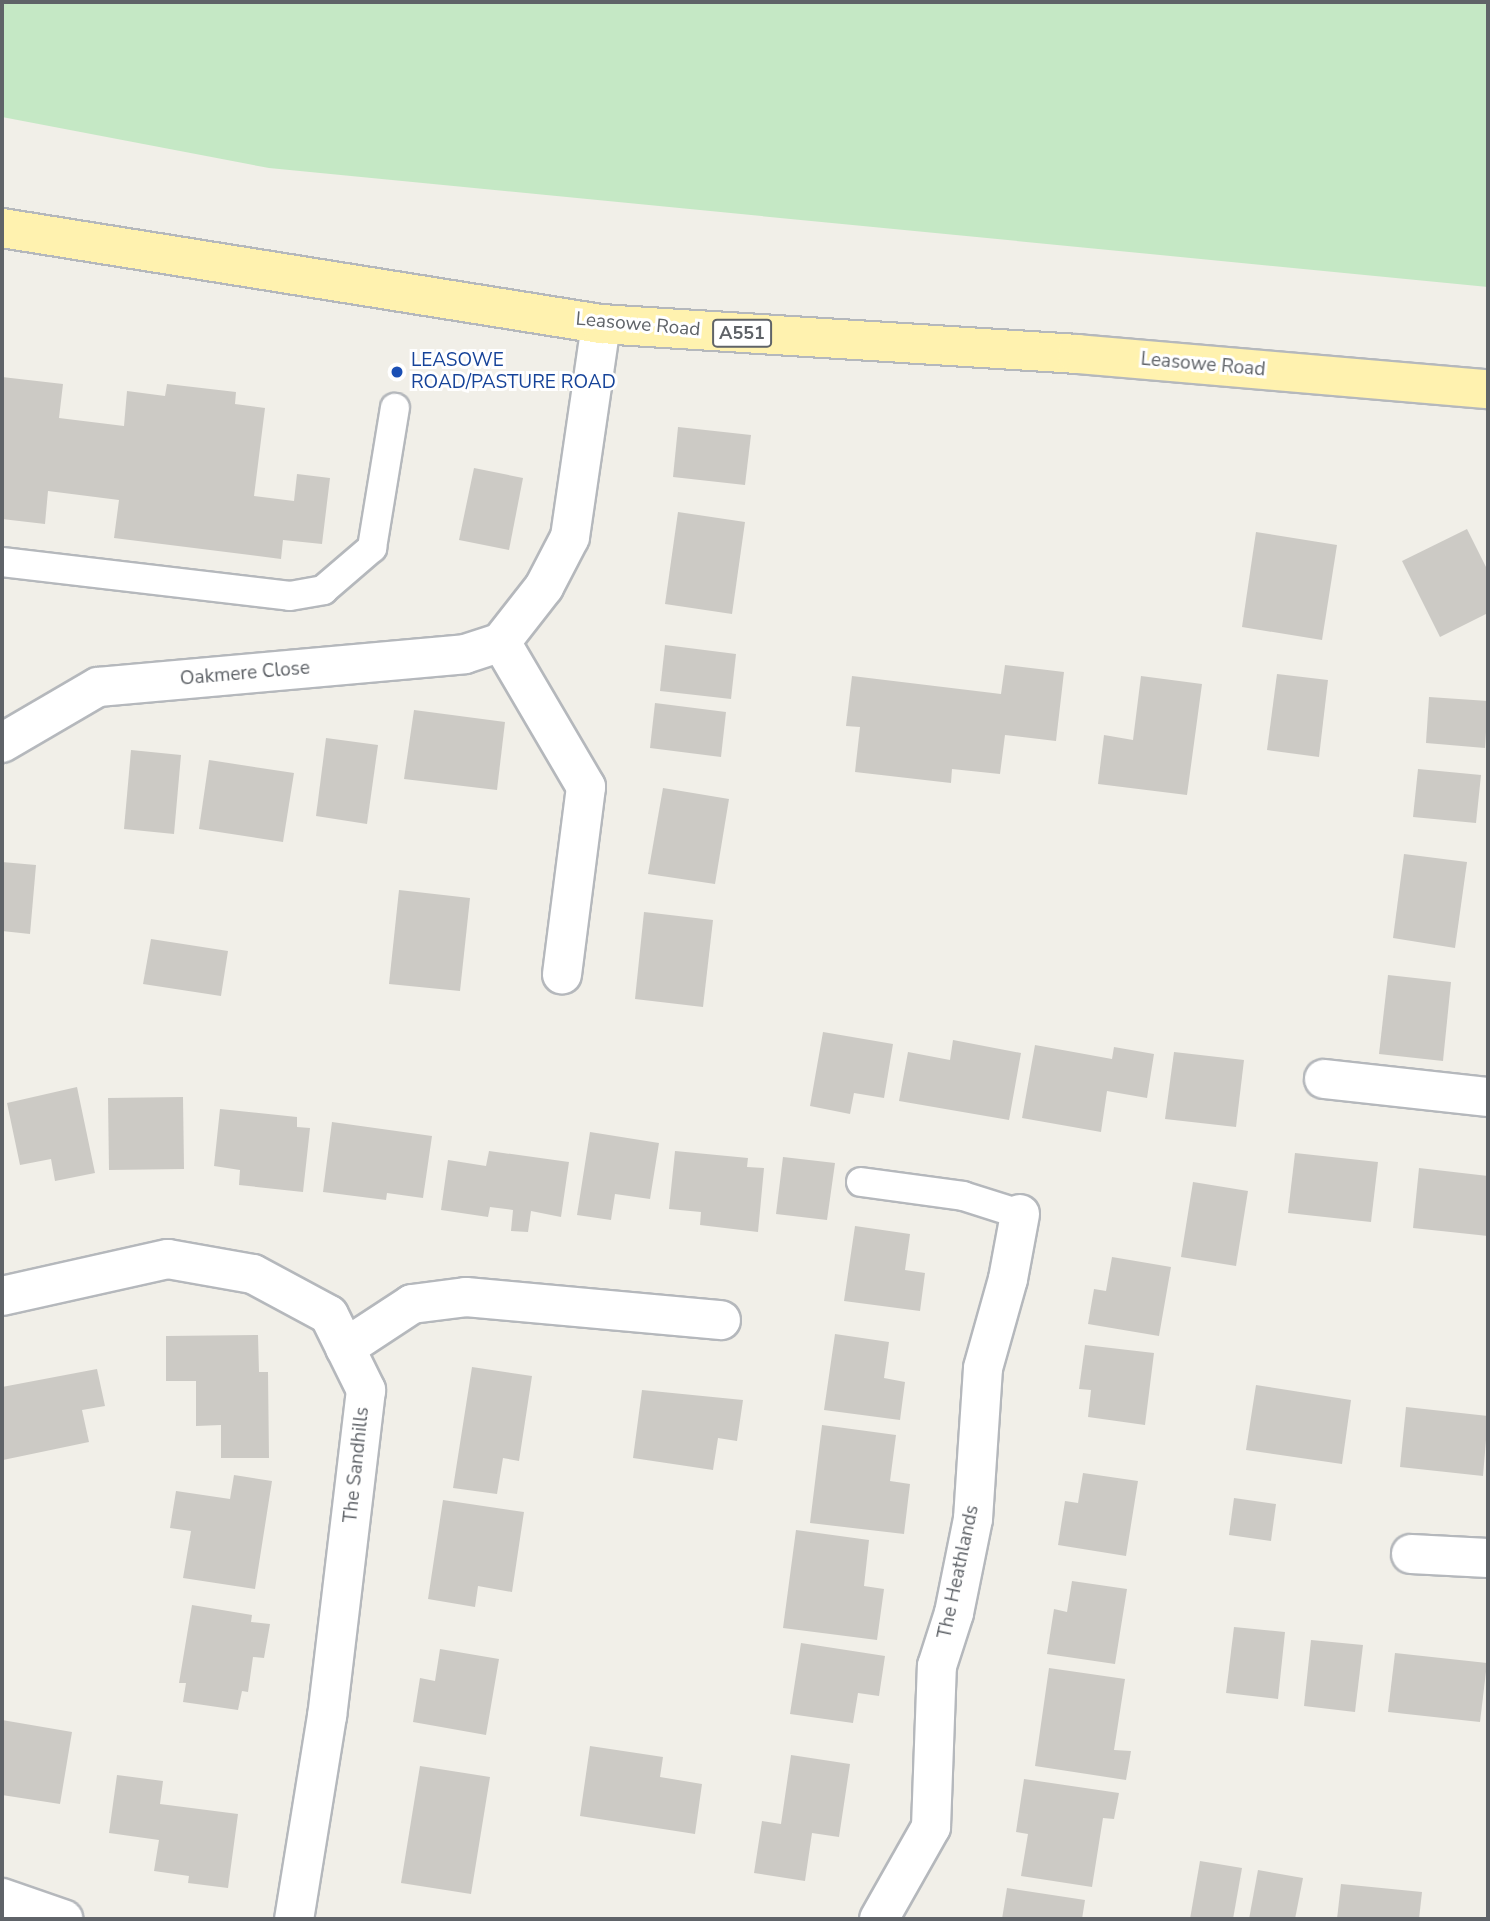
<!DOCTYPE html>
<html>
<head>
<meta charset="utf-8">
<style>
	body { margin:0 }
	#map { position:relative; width:1490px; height:1921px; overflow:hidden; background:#f1efe8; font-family:"Nunito Sans",sans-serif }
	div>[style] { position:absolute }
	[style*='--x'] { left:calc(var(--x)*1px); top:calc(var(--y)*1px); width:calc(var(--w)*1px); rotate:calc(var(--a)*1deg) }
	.green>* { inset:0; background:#c5e8c5 }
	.building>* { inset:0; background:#cccac5 }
	.roads { filter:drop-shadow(2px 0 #b5b8bc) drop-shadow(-2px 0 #b5b8bc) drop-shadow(0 2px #b5b8bc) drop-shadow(0 -2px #b5b8bc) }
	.lane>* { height:28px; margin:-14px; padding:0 14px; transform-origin:14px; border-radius:14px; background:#fff }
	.street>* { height:38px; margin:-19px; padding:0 19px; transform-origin:19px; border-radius:19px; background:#fff }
	.primary>* { height:38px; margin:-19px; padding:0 19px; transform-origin:19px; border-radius:19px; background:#fff2af }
	.dots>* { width:19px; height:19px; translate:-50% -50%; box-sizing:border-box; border:4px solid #fff; border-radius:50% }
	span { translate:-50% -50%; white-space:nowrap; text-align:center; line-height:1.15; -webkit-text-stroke:6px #fff; paint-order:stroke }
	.shield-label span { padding:2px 5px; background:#fff; border:2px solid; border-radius:5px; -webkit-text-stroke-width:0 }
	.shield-label { font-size:18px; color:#5f6368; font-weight:700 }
	.street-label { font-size:19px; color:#5f6368 }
	.transit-label { font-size:19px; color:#164399 }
	.left { translate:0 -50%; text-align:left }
	.frame { position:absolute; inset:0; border:4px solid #5f6368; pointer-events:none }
</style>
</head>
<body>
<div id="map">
	<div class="green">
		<i style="clip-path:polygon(2px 2px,1488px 2px,1488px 287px,269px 168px,2px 117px)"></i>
	</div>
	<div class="building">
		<i style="clip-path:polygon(2px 377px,63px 384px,59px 418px,124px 426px,127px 391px,165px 396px,167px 384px,236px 392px,235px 404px,265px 408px,254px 496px,294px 501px,297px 474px,330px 478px,322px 544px,283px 540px,281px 559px,114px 538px,119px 500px,48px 491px,45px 524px,2px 519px)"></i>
		<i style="clip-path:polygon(678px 427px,751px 435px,745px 485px,673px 477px)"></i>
		<i style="clip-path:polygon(474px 468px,523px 478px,509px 550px,459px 540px)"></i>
		<i style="clip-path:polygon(678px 512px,745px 522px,732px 614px,665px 604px)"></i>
		<i style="clip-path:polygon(1467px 529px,1488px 571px,1488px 613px,1440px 637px,1402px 561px)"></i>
		<i style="clip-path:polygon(1256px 532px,1337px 545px,1322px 640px,1242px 627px)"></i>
		<i style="clip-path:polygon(665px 645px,736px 654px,731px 699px,660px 691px)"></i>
		<i style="clip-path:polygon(1005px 665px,1064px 672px,1056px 741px,1005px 735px,1000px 774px,952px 769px,951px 783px,855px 772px,860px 727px,846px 726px,852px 676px,1001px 694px)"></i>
		<i style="clip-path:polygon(1277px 674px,1328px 680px,1319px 757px,1267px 750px)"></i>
		<i style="clip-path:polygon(1141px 676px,1202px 684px,1187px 795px,1098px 784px,1104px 735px,1133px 740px)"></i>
		<i style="clip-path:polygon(1429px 697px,1488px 701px,1485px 748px,1426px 743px)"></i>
		<i style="clip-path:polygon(655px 703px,726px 712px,721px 757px,650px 748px)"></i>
		<i style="clip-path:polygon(414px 710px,505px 722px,497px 790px,404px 779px)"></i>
		<i style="clip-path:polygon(326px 738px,378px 745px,367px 824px,316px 816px)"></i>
		<i style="clip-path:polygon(131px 750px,181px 755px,174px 834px,124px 829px)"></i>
		<i style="clip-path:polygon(209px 760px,294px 773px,283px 842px,199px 829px)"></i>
		<i style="clip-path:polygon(1418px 769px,1481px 775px,1476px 823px,1413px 817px)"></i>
		<i style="clip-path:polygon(663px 788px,729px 799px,715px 884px,648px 874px)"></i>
		<i style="clip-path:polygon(1404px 854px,1467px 862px,1455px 948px,1393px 938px)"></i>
		<i style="clip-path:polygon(2px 862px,36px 865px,30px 934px,2px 931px)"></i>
		<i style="clip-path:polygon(399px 890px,470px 898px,460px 991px,389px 984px)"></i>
		<i style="clip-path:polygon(644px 912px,713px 920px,703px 1007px,635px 999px)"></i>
		<i style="clip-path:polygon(151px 939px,228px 951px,221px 996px,143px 984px)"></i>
		<i style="clip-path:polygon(1388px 975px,1451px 982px,1443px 1061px,1379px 1054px)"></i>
		<i style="clip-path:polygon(823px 1032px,893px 1044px,884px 1098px,854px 1093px,850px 1114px,810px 1106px)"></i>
		<i style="clip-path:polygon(953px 1040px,1021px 1053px,1009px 1120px,899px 1101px,908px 1052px,950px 1060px)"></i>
		<i style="clip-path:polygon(1035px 1045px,1112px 1059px,1114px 1047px,1154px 1054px,1147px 1098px,1107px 1091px,1101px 1132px,1022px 1118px)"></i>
		<i style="clip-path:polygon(1174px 1052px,1244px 1060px,1236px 1127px,1165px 1119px)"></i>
		<i style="clip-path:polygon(77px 1087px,95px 1173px,55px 1181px,51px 1159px,20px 1165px,7px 1103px)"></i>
		<i style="clip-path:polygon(183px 1097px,184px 1169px,109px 1170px,108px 1098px)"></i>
		<i style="clip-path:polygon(220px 1109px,297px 1117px,297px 1127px,310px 1128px,303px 1192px,239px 1185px,240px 1170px,214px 1166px)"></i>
		<i style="clip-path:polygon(332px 1122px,432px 1136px,423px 1198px,387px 1193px,386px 1200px,323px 1192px)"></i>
		<i style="clip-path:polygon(590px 1132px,659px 1143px,650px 1199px,615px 1194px,611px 1220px,577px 1215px)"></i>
		<i style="clip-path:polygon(489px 1151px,569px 1162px,561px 1217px,531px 1211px,528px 1232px,511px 1231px,513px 1210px,490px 1207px,488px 1217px,441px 1210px,448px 1160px,486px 1166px)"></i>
		<i style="clip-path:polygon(675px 1151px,748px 1158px,747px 1167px,764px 1168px,758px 1232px,700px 1225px,701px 1212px,669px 1209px)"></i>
		<i style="clip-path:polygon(1295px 1153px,1378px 1162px,1371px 1222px,1288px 1213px)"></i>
		<i style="clip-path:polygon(783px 1157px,835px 1163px,827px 1220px,776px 1214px)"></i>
		<i style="clip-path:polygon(1419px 1168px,1488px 1176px,1488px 1236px,1413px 1228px)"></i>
		<i style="clip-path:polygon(1193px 1182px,1248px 1191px,1236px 1266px,1181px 1257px)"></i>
		<i style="clip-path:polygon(855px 1226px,910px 1234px,905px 1270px,925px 1273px,920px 1311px,844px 1301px)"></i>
		<i style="clip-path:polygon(1112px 1257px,1171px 1267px,1159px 1336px,1088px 1324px,1094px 1289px,1106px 1291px)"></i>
		<i style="clip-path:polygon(835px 1334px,889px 1342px,884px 1378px,905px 1382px,900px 1420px,824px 1410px)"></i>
		<i style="clip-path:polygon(258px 1335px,259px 1372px,268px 1372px,269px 1458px,221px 1458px,221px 1425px,196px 1426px,196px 1381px,166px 1381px,166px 1336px)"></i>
		<i style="clip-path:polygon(1085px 1345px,1154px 1353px,1145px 1425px,1088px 1417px,1091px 1390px,1079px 1389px)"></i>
		<i style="clip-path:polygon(472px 1367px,532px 1376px,519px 1461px,503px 1458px,497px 1494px,453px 1488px)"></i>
		<i style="clip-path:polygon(97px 1369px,105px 1406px,82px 1410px,89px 1442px,3px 1460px,2px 1387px)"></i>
		<i style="clip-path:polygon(1256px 1385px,1351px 1400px,1342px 1464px,1246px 1450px)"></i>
		<i style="clip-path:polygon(642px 1390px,743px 1400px,737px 1441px,718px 1438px,713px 1470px,633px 1458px)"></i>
		<i style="clip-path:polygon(1406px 1407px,1488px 1416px,1483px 1476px,1400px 1467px)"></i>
		<i style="clip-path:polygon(822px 1425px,896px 1435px,890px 1481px,910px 1484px,904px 1534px,810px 1523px)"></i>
		<i style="clip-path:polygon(1083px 1473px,1138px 1481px,1126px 1556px,1058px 1545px,1065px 1501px,1078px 1503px)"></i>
		<i style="clip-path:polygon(234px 1475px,272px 1481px,255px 1589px,183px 1578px,191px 1531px,170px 1528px,176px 1491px,230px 1499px)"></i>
		<i style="clip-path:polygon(1234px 1498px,1276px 1504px,1271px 1541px,1229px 1535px)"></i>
		<i style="clip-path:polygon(443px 1500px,524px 1512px,512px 1592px,478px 1586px,475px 1607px,428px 1599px)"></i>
		<i style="clip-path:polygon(796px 1530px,869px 1540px,864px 1586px,884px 1589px,877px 1640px,783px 1628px)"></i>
		<i style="clip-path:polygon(1072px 1581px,1127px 1589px,1115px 1664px,1047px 1654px,1054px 1609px,1067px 1612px)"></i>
		<i style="clip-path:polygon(192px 1605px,252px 1615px,251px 1622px,270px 1624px,264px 1658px,253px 1657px,248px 1692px,242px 1691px,238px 1710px,183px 1702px,186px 1683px,179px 1683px)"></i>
		<i style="clip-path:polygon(1234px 1627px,1285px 1632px,1278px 1699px,1226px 1693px)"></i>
		<i style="clip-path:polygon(1311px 1640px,1363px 1645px,1355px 1712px,1304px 1706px)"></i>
		<i style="clip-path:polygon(801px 1643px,885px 1656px,879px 1696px,858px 1693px,853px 1723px,790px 1714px)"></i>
		<i style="clip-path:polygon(440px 1649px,499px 1659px,486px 1735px,413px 1722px,420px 1678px,435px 1681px)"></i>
		<i style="clip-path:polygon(1395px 1653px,1487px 1663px,1480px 1722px,1388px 1712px)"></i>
		<i style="clip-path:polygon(1049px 1668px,1125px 1679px,1114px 1750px,1131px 1751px,1126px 1780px,1035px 1766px)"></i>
		<i style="clip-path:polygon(2px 1720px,72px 1732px,60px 1804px,2px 1795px)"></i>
		<i style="clip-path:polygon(590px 1746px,663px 1757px,660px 1777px,702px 1784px,695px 1834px,580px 1816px)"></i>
		<i style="clip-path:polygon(791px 1755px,850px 1764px,839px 1837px,812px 1833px,805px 1881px,754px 1873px,762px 1821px,781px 1824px)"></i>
		<i style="clip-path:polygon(420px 1766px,490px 1777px,471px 1894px,401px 1883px)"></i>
		<i style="clip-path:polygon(117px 1775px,163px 1781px,160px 1804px,238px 1814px,228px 1888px,188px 1883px,189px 1876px,154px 1871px,159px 1840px,109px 1833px)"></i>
		<i style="clip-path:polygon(1024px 1779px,1119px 1793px,1114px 1819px,1103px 1818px,1092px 1887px,1021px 1876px,1028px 1834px,1016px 1832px)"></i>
		<i style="clip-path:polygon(1200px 1861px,1242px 1868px,1233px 1919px,1190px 1919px)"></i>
		<i style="clip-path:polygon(1258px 1870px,1303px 1878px,1295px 1919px,1249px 1919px)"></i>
		<i style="clip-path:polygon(1341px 1884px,1422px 1892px,1419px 1919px,1337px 1919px)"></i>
		<i style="clip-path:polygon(1007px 1888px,1085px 1900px,1082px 1919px,1002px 1919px)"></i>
	</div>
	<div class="roads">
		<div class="lane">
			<i style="--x:2;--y:562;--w:290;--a:6.7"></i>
			<i style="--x:290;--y:596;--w:34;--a:-10"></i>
			<i style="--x:323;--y:590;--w:65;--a:-40.6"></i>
			<i style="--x:372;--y:548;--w:142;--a:-80.7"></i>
			<i style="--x:861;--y:1182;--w:103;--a:7.8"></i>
			<i style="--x:963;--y:1196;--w:60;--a:17.5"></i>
		</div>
		<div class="street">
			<i style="--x:501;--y:642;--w:168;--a:59.6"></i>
			<i style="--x:586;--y:787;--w:189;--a:97.3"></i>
			<i style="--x:2;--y:743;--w:111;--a:-30.3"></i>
			<i style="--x:98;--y:687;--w:368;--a:-5.1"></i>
			<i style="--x:465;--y:654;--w:38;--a:-18"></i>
			<i style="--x:501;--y:642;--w:70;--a:-52"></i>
			<i style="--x:544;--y:587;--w:56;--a:-62.5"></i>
			<i style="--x:570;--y:537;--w:215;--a:-81.7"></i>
			<i style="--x:1324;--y:1079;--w:165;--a:6.3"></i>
			<i style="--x:2;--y:1296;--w:170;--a:-12.6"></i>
			<i style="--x:168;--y:1259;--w:86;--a:10"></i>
			<i style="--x:253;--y:1274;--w:86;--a:28.3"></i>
			<i style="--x:329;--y:1315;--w:84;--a:63.7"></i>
			<i style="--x:366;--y:1390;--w:328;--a:96.8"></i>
			<i style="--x:327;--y:1716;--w:206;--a:99.2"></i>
			<i style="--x:345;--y:1348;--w:80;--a:-33.3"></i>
			<i style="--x:412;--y:1304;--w:54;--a:-7.4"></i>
			<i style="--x:466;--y:1297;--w:256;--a:5.2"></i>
			<i style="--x:1411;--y:1554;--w:77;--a:3"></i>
			<i style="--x:2;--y:1898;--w:65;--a:19"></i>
			<i style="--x:879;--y:1919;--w:106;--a:-60.5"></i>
			<i style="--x:931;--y:1827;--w:161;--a:-87.9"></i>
			<i style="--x:937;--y:1666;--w:56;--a:-72.2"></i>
			<i style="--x:954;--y:1613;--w:96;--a:-78.6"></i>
			<i style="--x:973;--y:1519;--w:151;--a:-86.2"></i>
			<i style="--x:983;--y:1368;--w:92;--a:-74.3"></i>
			<i style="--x:1008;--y:1279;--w:66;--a:-79.5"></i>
		</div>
		<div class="primary">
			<i style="--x:2;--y:228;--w:607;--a:9.11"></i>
			<i style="--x:601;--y:324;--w:477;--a:3.6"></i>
			<i style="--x:1077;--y:354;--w:412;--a:4.9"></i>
		</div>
	</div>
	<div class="dots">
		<i style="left:397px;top:372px;background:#1a4fb4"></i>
	</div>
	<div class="shield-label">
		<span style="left:742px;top:333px">A551</span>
	</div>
	<div class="street-label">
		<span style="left:638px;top:325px;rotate:5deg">Leasowe Road</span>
		<span style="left:1203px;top:365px;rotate:5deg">Leasowe Road</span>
		<span style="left:245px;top:674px;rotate:-5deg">Oakmere Close</span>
		<span style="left:357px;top:1465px;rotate:-84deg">The Sandhills</span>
		<span style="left:959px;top:1572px;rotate:-78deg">The Heathlands</span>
	</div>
	<div class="transit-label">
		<span class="left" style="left:411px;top:372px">LEASOWE<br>ROAD/PASTURE ROAD</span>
	</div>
	<div class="frame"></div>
</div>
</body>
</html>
